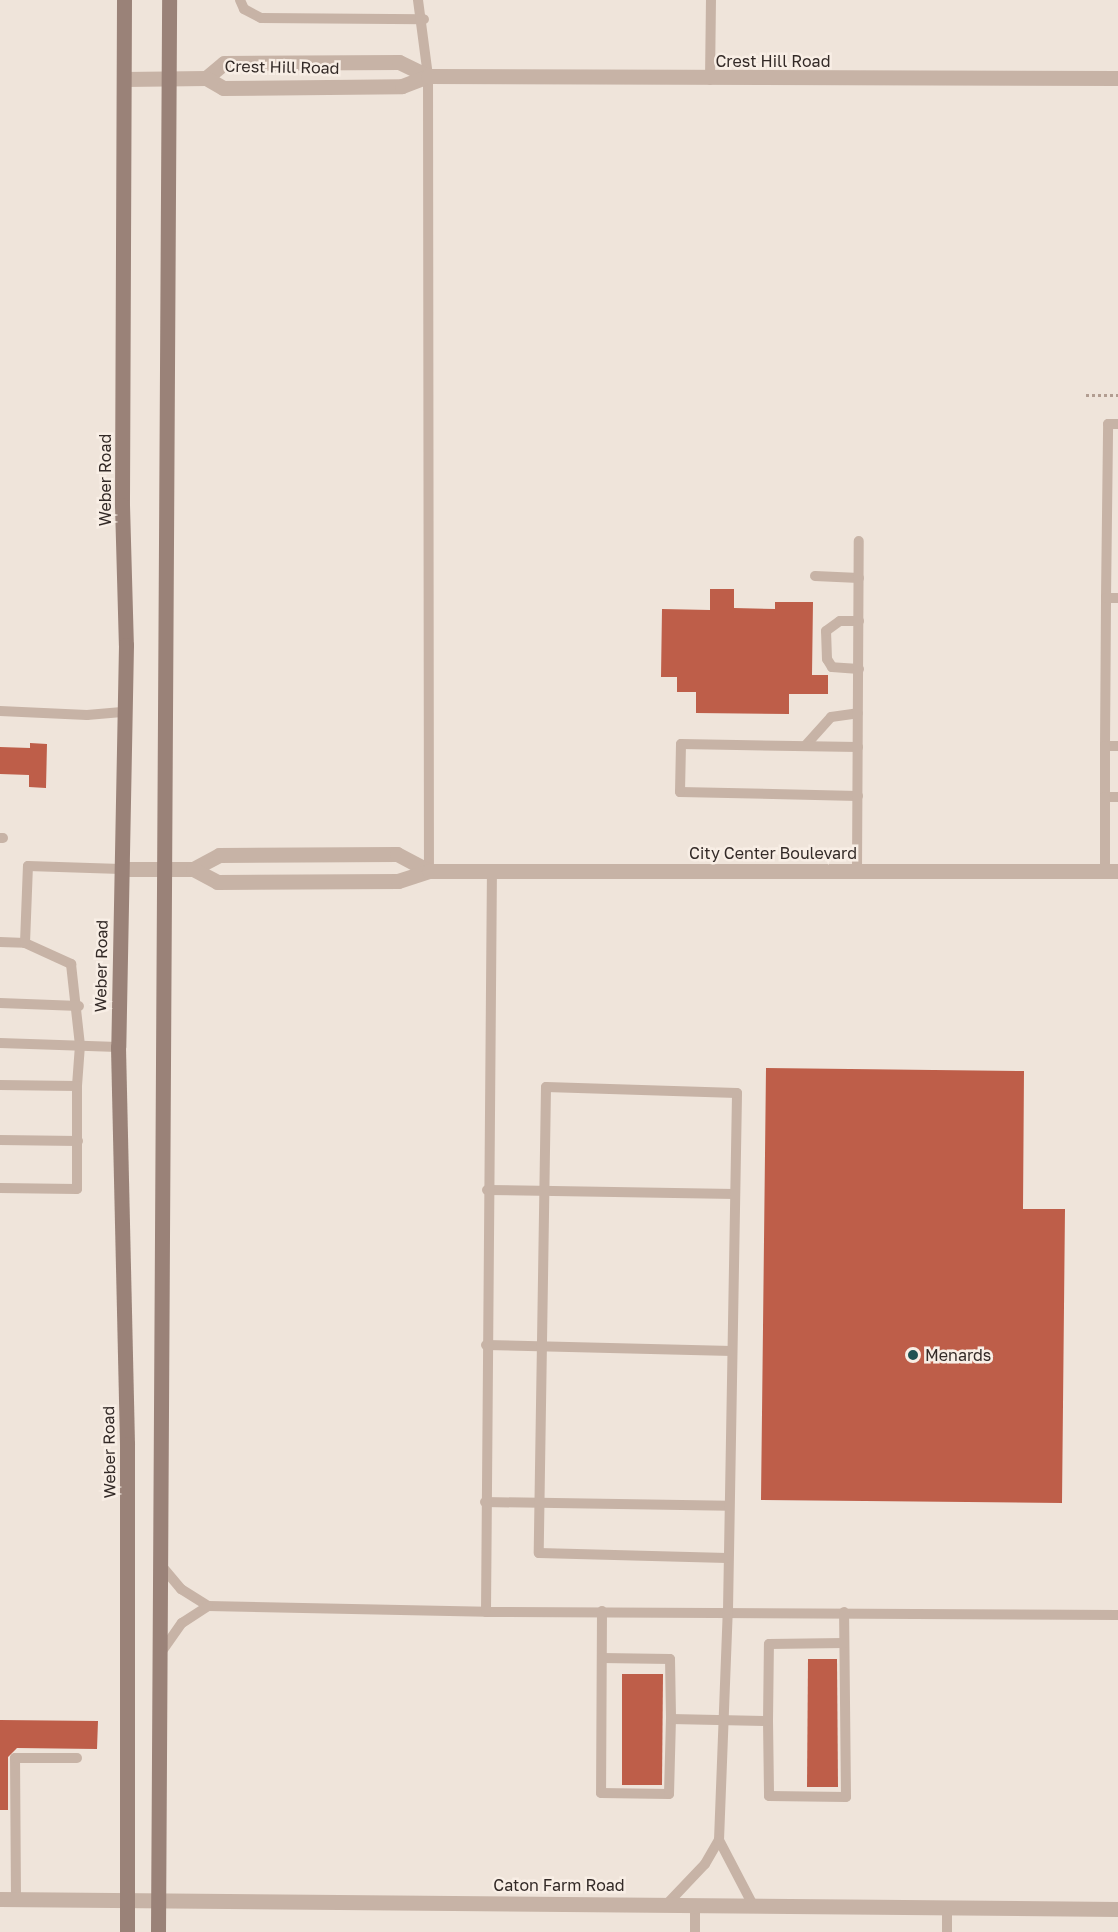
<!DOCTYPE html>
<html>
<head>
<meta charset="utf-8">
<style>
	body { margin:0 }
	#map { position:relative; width:1118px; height:1932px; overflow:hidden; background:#efe4da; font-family:"Golos Text",sans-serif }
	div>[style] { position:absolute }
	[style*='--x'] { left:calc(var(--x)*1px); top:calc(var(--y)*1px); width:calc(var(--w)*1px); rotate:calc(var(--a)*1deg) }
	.building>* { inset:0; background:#be5e49 }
	.path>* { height:3px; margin-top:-1.5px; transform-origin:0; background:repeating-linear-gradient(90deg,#b29d91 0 3px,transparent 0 6px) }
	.service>* { height:10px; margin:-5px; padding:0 5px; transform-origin:5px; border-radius:5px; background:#c7b3a6 }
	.minor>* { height:15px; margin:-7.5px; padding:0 7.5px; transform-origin:7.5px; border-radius:7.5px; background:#c7b3a6 }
	.tertiary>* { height:15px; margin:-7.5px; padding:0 7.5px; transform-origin:7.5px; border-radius:7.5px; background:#c7b3a6 }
	.secondary>* { height:15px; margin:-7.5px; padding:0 7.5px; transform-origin:7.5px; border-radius:7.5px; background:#9a8278 }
	.dots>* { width:16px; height:16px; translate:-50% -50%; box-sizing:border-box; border:3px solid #f8eee5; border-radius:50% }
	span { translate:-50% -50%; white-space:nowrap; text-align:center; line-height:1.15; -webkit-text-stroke:5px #f8eee5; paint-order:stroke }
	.street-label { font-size:16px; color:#332a27 }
	.poi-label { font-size:16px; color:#332a27 }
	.left { translate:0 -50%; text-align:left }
</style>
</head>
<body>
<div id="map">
	<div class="building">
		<i style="clip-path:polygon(710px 589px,734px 589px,734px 608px,775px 609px,775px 602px,813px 602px,812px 675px,828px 675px,828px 694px,789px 694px,789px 714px,696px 713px,696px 692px,677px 692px,677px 677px,661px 677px,662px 609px,710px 610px)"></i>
		<i style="clip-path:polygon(30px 743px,47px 744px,46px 788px,29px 787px,29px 775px,0 774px,0 747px,30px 748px)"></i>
		<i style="clip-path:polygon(766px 1068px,1024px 1071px,1023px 1209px,1065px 1209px,1062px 1503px,761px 1500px)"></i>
		<i style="clip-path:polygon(808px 1659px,837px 1659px,838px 1787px,807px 1787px)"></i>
		<i style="clip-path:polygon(622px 1674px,663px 1674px,662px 1785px,622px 1785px)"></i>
		<i style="clip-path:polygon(0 1720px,98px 1721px,97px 1749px,17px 1748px,8px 1757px,8px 1810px,0 1810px)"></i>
	</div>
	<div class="path">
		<i style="--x:1086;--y:395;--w:32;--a:0"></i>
	</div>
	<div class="service">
		<i style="--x:240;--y:0;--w:10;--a:66"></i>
		<i style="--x:244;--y:9;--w:19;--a:28"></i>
		<i style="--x:261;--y:18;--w:163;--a:0.4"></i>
		<i style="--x:418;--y:0;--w:77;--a:82.5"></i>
		<i style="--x:428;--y:76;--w:795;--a:89.93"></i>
		<i style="--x:710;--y:80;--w:80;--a:-89.3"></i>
		<i style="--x:815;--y:576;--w:44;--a:2.6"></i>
		<i style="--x:1106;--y:598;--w:174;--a:-89.3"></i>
		<i style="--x:1108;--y:424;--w:10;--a:0"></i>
		<i style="--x:859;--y:669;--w:27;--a:-176"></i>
		<i style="--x:832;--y:667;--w:9;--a:-122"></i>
		<i style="--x:827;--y:659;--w:28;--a:-92"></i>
		<i style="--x:826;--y:631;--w:17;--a:-36"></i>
		<i style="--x:840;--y:621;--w:19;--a:0"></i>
		<i style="--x:0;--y:711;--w:87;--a:2.6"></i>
		<i style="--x:87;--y:715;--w:38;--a:-5"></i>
		<i style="--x:805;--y:746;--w:39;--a:-48"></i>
		<i style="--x:831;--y:717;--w:27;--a:-8"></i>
		<i style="--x:1105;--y:746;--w:148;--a:-89.6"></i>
		<i style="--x:1106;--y:598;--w:12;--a:0"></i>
		<i style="--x:1118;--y:746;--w:13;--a:180"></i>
		<i style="--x:1105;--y:746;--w:51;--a:90"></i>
		<i style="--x:1105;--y:797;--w:13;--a:0"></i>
		<i style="--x:858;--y:796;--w:178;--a:-178.7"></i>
		<i style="--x:680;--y:792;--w:48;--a:-88.8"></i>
		<i style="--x:681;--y:744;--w:177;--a:1"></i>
		<i style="--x:0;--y:838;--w:3;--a:0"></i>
		<i style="--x:857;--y:871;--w:330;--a:-89.7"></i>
		<i style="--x:1105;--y:871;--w:74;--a:-90"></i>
		<i style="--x:0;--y:942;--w:25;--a:2"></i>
		<i style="--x:25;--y:943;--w:51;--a:24.5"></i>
		<i style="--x:71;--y:964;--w:81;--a:83.7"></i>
		<i style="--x:80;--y:1045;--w:41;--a:94.2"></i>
		<i style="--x:77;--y:1086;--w:77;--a:-179.3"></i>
		<i style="--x:25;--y:943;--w:77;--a:-87.8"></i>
		<i style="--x:28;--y:866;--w:93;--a:1.8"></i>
		<i style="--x:0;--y:1003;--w:79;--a:2.2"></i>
		<i style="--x:0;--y:1043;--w:118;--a:1.9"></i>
		<i style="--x:0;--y:1140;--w:78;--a:0.7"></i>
		<i style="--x:0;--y:1188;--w:77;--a:0.7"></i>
		<i style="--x:77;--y:1189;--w:103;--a:-90"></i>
		<i style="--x:487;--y:1190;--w:248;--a:0.9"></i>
		<i style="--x:486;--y:1345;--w:246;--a:1.4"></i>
		<i style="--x:485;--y:1502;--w:244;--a:0.9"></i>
		<i style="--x:160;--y:1564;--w:33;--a:50"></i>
		<i style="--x:181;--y:1589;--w:32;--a:32"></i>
		<i style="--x:208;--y:1606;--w:278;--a:1.2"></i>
		<i style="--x:486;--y:1612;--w:632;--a:0.27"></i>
		<i style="--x:602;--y:1611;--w:182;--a:90.3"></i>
		<i style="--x:601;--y:1793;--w:68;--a:0.8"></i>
		<i style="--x:669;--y:1794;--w:75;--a:-88.5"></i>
		<i style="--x:671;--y:1719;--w:97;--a:1.2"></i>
		<i style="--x:768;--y:1721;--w:75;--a:89.2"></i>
		<i style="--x:769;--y:1796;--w:77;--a:0.7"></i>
		<i style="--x:846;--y:1797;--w:185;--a:-90.6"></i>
		<i style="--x:486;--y:1612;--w:740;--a:-89.54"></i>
		<i style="--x:160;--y:1654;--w:38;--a:-55"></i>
		<i style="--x:182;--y:1623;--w:31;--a:-33"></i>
		<i style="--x:602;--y:1658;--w:68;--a:0.8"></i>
		<i style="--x:670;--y:1659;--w:60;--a:89"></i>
		<i style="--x:768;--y:1721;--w:77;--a:-89.3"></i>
		<i style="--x:769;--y:1644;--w:75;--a:-0.8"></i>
		<i style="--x:719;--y:1840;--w:230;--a:-87.8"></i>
		<i style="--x:728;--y:1610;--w:517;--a:-89"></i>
		<i style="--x:737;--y:1093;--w:191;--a:-178.2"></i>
		<i style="--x:546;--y:1087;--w:466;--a:90.9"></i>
		<i style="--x:539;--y:1553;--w:188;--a:1.5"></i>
		<i style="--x:16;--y:1899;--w:141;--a:-90.4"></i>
		<i style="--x:15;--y:1758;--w:62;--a:0"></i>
		<i style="--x:667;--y:1904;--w:55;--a:-46.5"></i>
		<i style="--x:705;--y:1864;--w:28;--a:-60"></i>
		<i style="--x:719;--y:1840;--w:73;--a:62.4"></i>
		<i style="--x:947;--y:1906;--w:26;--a:90"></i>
		<i style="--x:695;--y:1932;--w:26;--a:-90"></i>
	</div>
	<div class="minor">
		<i style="--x:206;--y:78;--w:23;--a:-40"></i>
		<i style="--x:224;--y:63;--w:175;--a:-0.3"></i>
		<i style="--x:399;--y:62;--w:32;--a:26"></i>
		<i style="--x:124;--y:79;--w:82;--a:-0.7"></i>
		<i style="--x:206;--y:78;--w:20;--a:30"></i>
		<i style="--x:223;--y:88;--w:179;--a:-0.6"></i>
		<i style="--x:402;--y:86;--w:28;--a:-21"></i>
		<i style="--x:428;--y:76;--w:690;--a:0.17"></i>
		<i style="--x:121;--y:869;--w:72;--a:0"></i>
		<i style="--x:193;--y:869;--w:30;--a:-28"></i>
		<i style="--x:219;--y:855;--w:178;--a:-0.3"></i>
		<i style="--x:397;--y:854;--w:36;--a:28"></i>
		<i style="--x:193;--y:869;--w:27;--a:28"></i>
		<i style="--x:217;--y:882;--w:181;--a:-0.3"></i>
		<i style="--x:398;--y:881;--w:33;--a:-18"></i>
		<i style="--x:429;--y:871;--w:689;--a:0"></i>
	</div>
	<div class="tertiary">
		<i style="--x:0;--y:1899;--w:1118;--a:0.51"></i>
	</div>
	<div class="secondary">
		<i style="--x:124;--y:0;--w:505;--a:90.23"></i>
		<i style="--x:122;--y:505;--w:140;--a:88.4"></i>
		<i style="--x:126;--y:645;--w:402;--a:91.1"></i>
		<i style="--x:118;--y:1047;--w:397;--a:88.7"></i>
		<i style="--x:127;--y:1444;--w:488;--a:90"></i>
		<i style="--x:158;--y:1932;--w:1932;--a:-89.67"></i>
	</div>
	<div class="dots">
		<i style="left:913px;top:1355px;background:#1f5252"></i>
	</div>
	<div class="street-label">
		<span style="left:773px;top:61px">Crest Hill Road</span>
		<span style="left:282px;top:67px;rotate:1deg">Crest Hill Road</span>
		<span style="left:105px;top:480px;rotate:-90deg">Weber Road</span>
		<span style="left:773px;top:853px">City Center Boulevard</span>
		<span style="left:101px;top:966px;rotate:-89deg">Weber Road</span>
		<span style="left:109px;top:1452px;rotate:-91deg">Weber Road</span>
		<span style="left:559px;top:1885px">Caton Farm Road</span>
	</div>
	<div class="poi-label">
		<span class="left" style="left:925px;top:1355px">Menards</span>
	</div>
</div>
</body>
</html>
